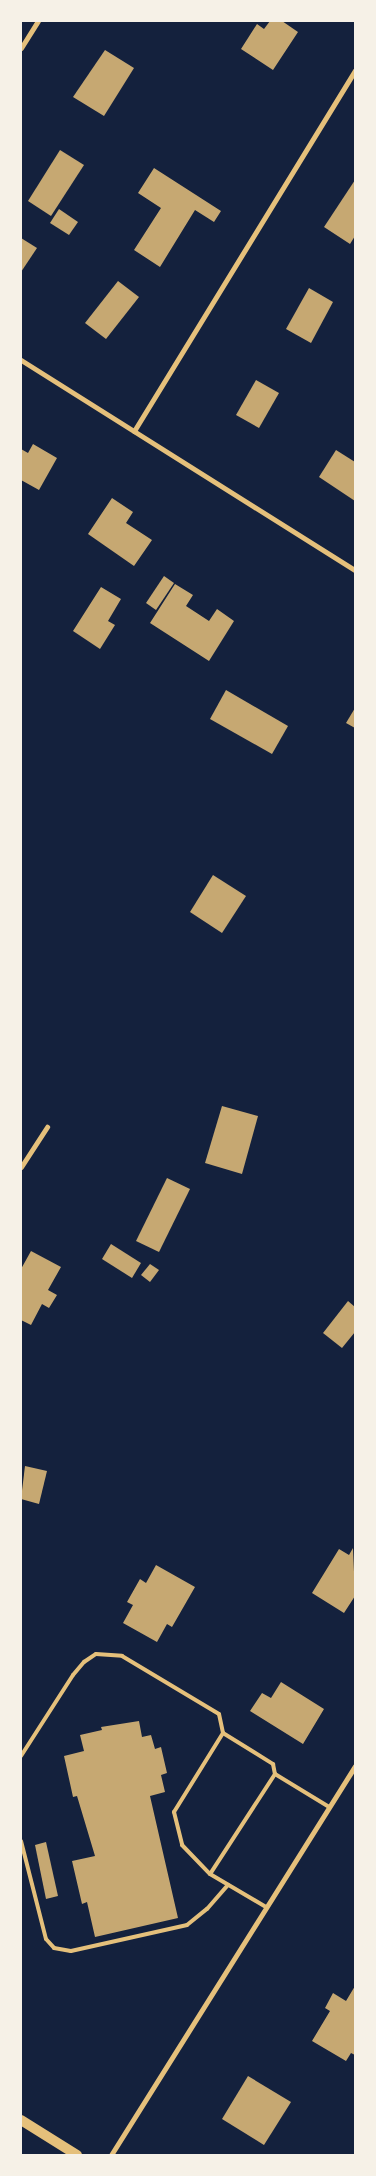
<!DOCTYPE html>
<html>
<head>
<meta charset="utf-8">
<style>
	body { margin:0 }
	#map { position:relative; width:376px; height:2176px; overflow:hidden; background:#14213d; font-family:"Source Serif 4",serif }
	div>[style] { position:absolute }
	[style*='--x'] { left:calc(var(--x)*1px); top:calc(var(--y)*1px); width:calc(var(--w)*1px); rotate:calc(var(--a)*1deg) }
	.building>* { inset:0; background:#c6a872 }
	.service>* { height:4px; margin:-2px; padding:0 2px; transform-origin:2px; border-radius:2px; background:#e5c07b }
	.minor>* { height:5px; margin:-2.5px; padding:0 2.5px; transform-origin:2.5px; border-radius:2.5px; background:#e5c07b }
	.secondary>* { height:10px; margin:-5px; padding:0 5px; transform-origin:5px; border-radius:5px; background:#e5c07b }
	span { translate:-50% -50%; white-space:nowrap; text-align:center; line-height:1.15; -webkit-text-stroke:5px #f6f1e7; paint-order:stroke }
	.frame { position:absolute; inset:0; border:22px solid #f6f1e7; pointer-events:none }
</style>
</head>
<body>
<div id="map">
	<div class="building">
		<i style="clip-path:polygon(270px 21px,282px 21px,298px 32px,273px 70px,241px 49px,257px 24px,264px 29px)"></i>
		<i style="clip-path:polygon(105px 50px,134px 68px,104px 116px,73px 97px)"></i>
		<i style="clip-path:polygon(60px 150px,84px 165px,51px 216px,28px 201px)"></i>
		<i style="clip-path:polygon(154px 168px,221px 211px,214px 222px,195px 210px,160px 267px,134px 250px,161px 208px,138px 193px)"></i>
		<i style="clip-path:polygon(355px 180px,355px 236px,350px 244px,324px 227px)"></i>
		<i style="clip-path:polygon(59px 209px,78px 222px,69px 235px,50px 223px)"></i>
		<i style="clip-path:polygon(21px 238px,37px 248px,21px 272px)"></i>
		<i style="clip-path:polygon(118px 281px,139px 297px,106px 339px,85px 323px)"></i>
		<i style="clip-path:polygon(309px 288px,333px 302px,311px 343px,286px 329px)"></i>
		<i style="clip-path:polygon(256px 380px,279px 393px,259px 428px,236px 415px)"></i>
		<i style="clip-path:polygon(33px 444px,57px 458px,39px 490px,21px 480px,21px 449px,28px 453px)"></i>
		<i style="clip-path:polygon(336px 450px,355px 462px,355px 501px,319px 477px)"></i>
		<i style="clip-path:polygon(112px 498px,133px 512px,126px 523px,152px 540px,134px 566px,88px 534px)"></i>
		<i style="clip-path:polygon(164px 576px,174px 583px,156px 610px,146px 603px)"></i>
		<i style="clip-path:polygon(175px 584px,193px 595px,186px 606px,209px 621px,217px 609px,234px 621px,209px 661px,150px 623px)"></i>
		<i style="clip-path:polygon(101px 587px,121px 599px,108px 621px,115px 625px,100px 649px,73px 631px)"></i>
		<i style="clip-path:polygon(226px 690px,288px 726px,272px 754px,210px 719px)"></i>
		<i style="clip-path:polygon(355px 708px,355px 728px,346px 723px)"></i>
		<i style="clip-path:polygon(213px 875px,246px 896px,222px 933px,190px 912px)"></i>
		<i style="clip-path:polygon(222px 1106px,258px 1116px,242px 1174px,205px 1163px)"></i>
		<i style="clip-path:polygon(167px 1178px,190px 1189px,159px 1252px,136px 1241px)"></i>
		<i style="clip-path:polygon(111px 1244px,141px 1263px,132px 1278px,102px 1259px)"></i>
		<i style="clip-path:polygon(31px 1251px,61px 1267px,48px 1290px,57px 1295px,49px 1308px,42px 1304px,31px 1325px,21px 1320px,21px 1269px)"></i>
		<i style="clip-path:polygon(150px 1264px,159px 1270px,150px 1282px,141px 1275px)"></i>
		<i style="clip-path:polygon(348px 1301px,355px 1307px,355px 1332px,342px 1348px,323px 1333px)"></i>
		<i style="clip-path:polygon(25px 1466px,47px 1471px,39px 1504px,21px 1499px)"></i>
		<i style="clip-path:polygon(353px 1548px,355px 1596px,344px 1613px,312px 1593px,339px 1549px,349px 1555px)"></i>
		<i style="clip-path:polygon(156px 1565px,195px 1587px,172px 1627px,167px 1624px,157px 1642px,123px 1623px,133px 1605px,127px 1602px,140px 1579px,146px 1583px)"></i>
		<i style="clip-path:polygon(281px 1682px,324px 1709px,303px 1744px,250px 1711px,262px 1693px,271px 1698px)"></i>
		<i style="clip-path:polygon(139px 1721px,142px 1737px,151px 1735px,155px 1749px,161px 1747px,167px 1773px,161px 1775px,165px 1792px,150px 1796px,178px 1918px,95px 1937px,87px 1902px,82px 1904px,72px 1861px,95px 1856px,77px 1796px,73px 1797px,64px 1756px,84px 1751px,80px 1735px,102px 1730px,101px 1727px)"></i>
		<i style="clip-path:polygon(46px 1842px,58px 1896px,46px 1899px,35px 1845px)"></i>
		<i style="clip-path:polygon(355px 1986px,355px 2055px,351px 2053px,346px 2061px,312px 2041px,330px 2011px,325px 2008px,333px 1993px,346px 2001px)"></i>
		<i style="clip-path:polygon(248px 2076px,291px 2102px,264px 2145px,222px 2119px)"></i>
	</div>
	<div class="service">
		<i style="--x:223;--y:1733;--w:93;--a:121.8"></i>
		<i style="--x:174;--y:1812;--w:34;--a:76"></i>
		<i style="--x:182;--y:1845;--w:40;--a:46"></i>
		<i style="--x:210;--y:1874;--w:65;--a:30.5"></i>
		<i style="--x:21;--y:1756;--w:96;--a:-57.3"></i>
		<i style="--x:73;--y:1675;--w:17;--a:-50"></i>
		<i style="--x:84;--y:1662;--w:14;--a:-34"></i>
		<i style="--x:96;--y:1654;--w:26;--a:4"></i>
		<i style="--x:122;--y:1656;--w:113;--a:30.9"></i>
		<i style="--x:219;--y:1714;--w:19;--a:78"></i>
		<i style="--x:223;--y:1733;--w:59;--a:31.8"></i>
		<i style="--x:273;--y:1764;--w:10;--a:79"></i>
		<i style="--x:275;--y:1774;--w:119;--a:123"></i>
		<i style="--x:275;--y:1774;--w:63;--a:31.4"></i>
		<i style="--x:21;--y:1841;--w:101;--a:75.7"></i>
		<i style="--x:46;--y:1939;--w:12;--a:48"></i>
		<i style="--x:54;--y:1948;--w:17;--a:10"></i>
		<i style="--x:71;--y:1951;--w:119;--a:-12.6"></i>
		<i style="--x:187;--y:1925;--w:26;--a:-39"></i>
		<i style="--x:207;--y:1909;--w:32;--a:-49"></i>
	</div>
	<div class="minor">
		<i style="--x:21;--y:48;--w:32;--a:-58"></i>
		<i style="--x:21;--y:360;--w:395;--a:32.2"></i>
		<i style="--x:134;--y:431;--w:423;--a:-58.5"></i>
		<i style="--x:21;--y:1167;--w:48;--a:-57"></i>
		<i style="--x:111;--y:2155;--w:459;--a:-57.9"></i>
	</div>
	<div class="secondary">
		<i style="--x:21;--y:2120;--w:66;--a:32"></i>
	</div>
	<div class="frame"></div>
</div>
</body>
</html>
